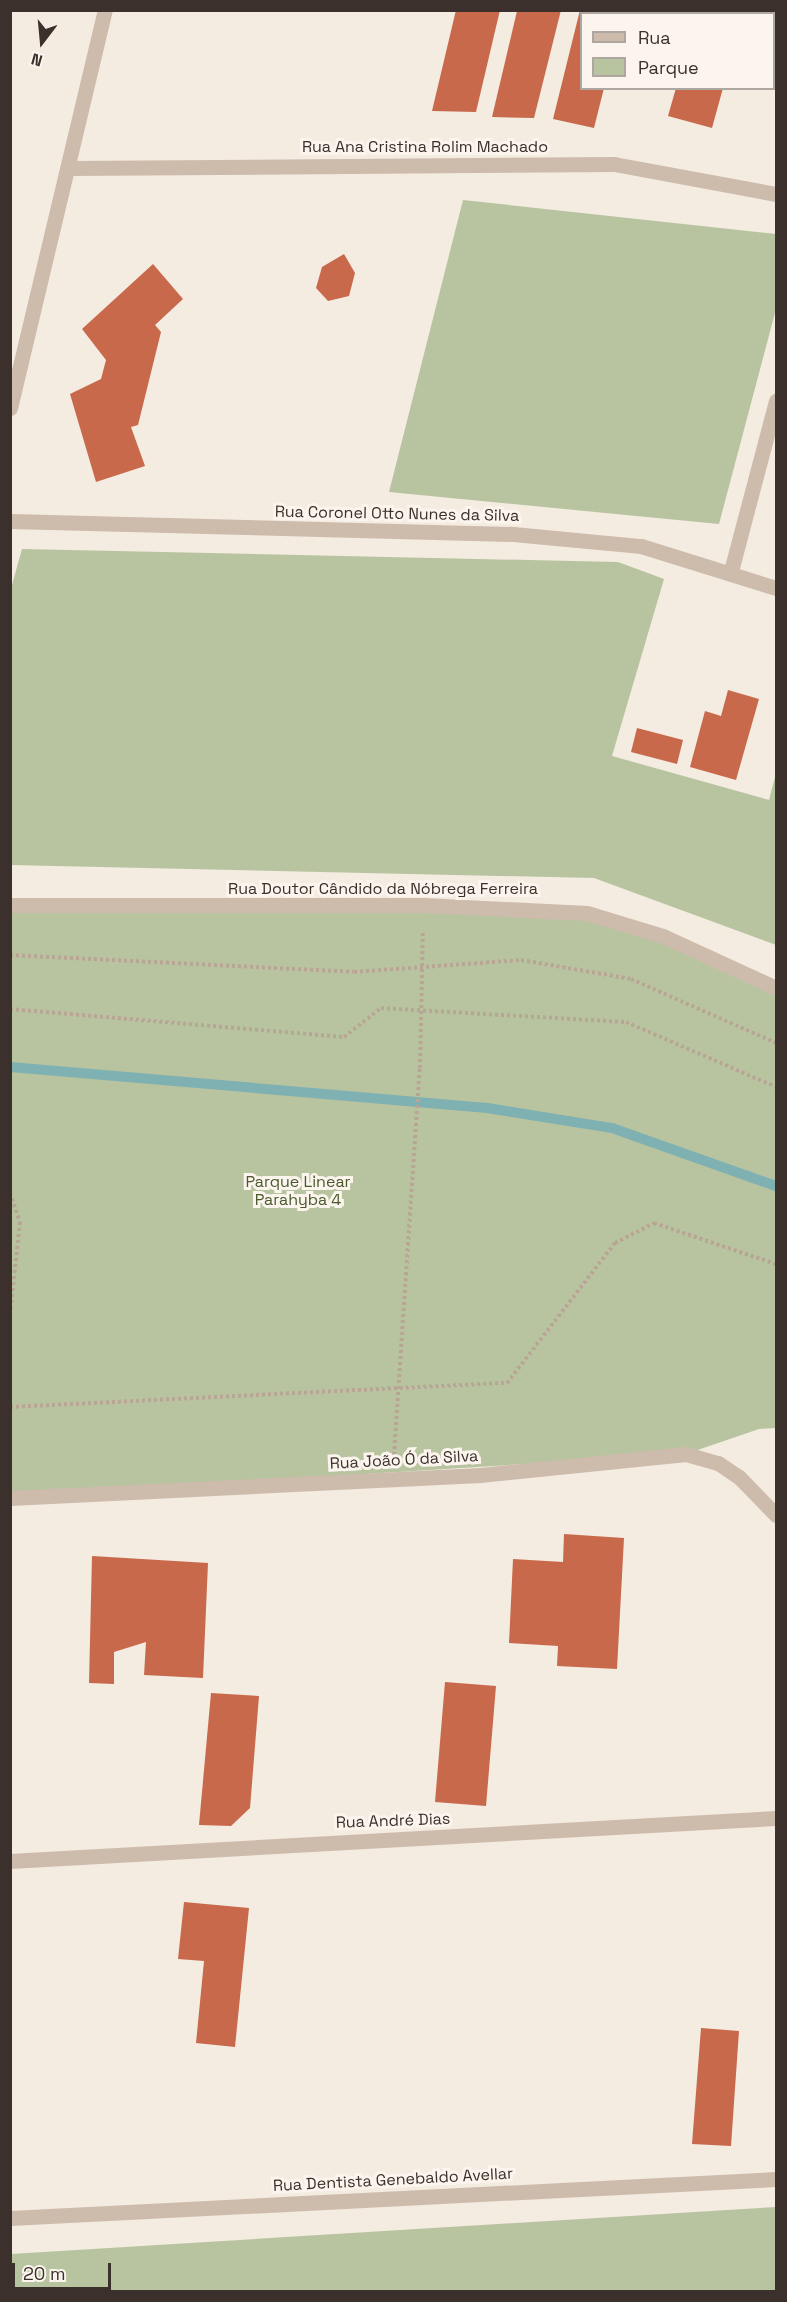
<!DOCTYPE html>
<html>
<head>
<meta charset="utf-8">
<style>
	body { margin:0 }
	#map { position:relative; width:787px; height:2302px; overflow:hidden; background:#f4ebe1; font-family:"Space Grotesk",sans-serif }
	div>[style] { position:absolute }
	[style*='--x'] { left:calc(var(--x)*1px); top:calc(var(--y)*1px); width:calc(var(--w)*1px); rotate:calc(var(--a)*1deg) }
	.green>* { inset:0; background:#b8c4a0 }
	.stream>* { height:10px; margin:-5px; padding:0 5px; transform-origin:5px; border-radius:5px; background:#7fb0b2 }
	.building>* { inset:0; background:#c8694b }
	.path>* { height:4px; margin-top:-2px; transform-origin:0; background:repeating-linear-gradient(90deg,#b9a596 0 3px,transparent 0 6px) }
	.minor>* { height:15px; margin:-7.5px; padding:0 7.5px; transform-origin:7.5px; border-radius:7.5px; background:#cdbbac }
	span { translate:-50% -50%; white-space:nowrap; text-align:center; line-height:1.15; -webkit-text-stroke:6px #fbf5ee; paint-order:stroke }
	.street-label { font-size:16px; color:#3b302b }
	.park-label { font-size:16px; color:#4a5a2e }
	.frame { position:absolute; inset:0; border:12px solid #3b302b; pointer-events:none }
	.legend { position:absolute; left:580px; top:12px; width:195px; height:78px; box-sizing:border-box; background:#fbf5ee; border:2px solid #aea6a0; margin:0; padding:8px 10px; list-style:none; font-size:18px; color:#3b302b }
	.legend li { display:flex; align-items:center; gap:12px; height:30px }
	.legend b { width:30px; border:2px solid #aea6a0 }
	.north { position:absolute; left:12px; top:12px; width:60px; height:60px; -webkit-text-stroke:4px #fbf5ee; paint-order:stroke; rotate:196deg; font-size:16px; font-weight:700; line-height:24px; text-align:center; color:#3b302b }
	.north::after { content:''; display:block; margin:auto; width:21px; height:27px; background:#3b302b; clip-path:polygon(50% 0,100% 100%,50% 72%,0 100%) }
	.scale { position:absolute; left:12px; top:2263px; width:99px; height:27px; box-sizing:border-box; border:3px solid #3b302b; border-top:0; padding-left:8px; font-size:18px; line-height:21px; white-space:nowrap; color:#3b302b; -webkit-text-stroke:4px #fbf5ee; paint-order:stroke }
</style>
</head>
<body>
<div id="map">
	<div class="green">
		<i style="clip-path:polygon(463px 200px,776px 234px,776px 309px,719px 524px,389px 492px)"></i>
		<i style="clip-path:polygon(22px 549px,618px 562px,664px 579px,612px 756px,769px 800px,776px 773px,776px 945px,594px 878px,11px 865px,10px 592px)"></i>
		<i style="clip-path:polygon(11px 902px,423px 905px,621px 920px,776px 990px,776px 1428px,759px 1429px,686px 1454px,11px 1496px)"></i>
		<i style="clip-path:polygon(776px 2207px,776px 2291px,11px 2291px,11px 2254px)"></i>
	</div>
	<div class="stream">
		<i style="--x:10;--y:1067;--w:479;--a:4.9"></i>
		<i style="--x:487;--y:1108;--w:127;--a:9.1"></i>
		<i style="--x:612;--y:1128;--w:174;--a:19.5"></i>
	</div>
	<div class="building">
		<i style="clip-path:polygon(456px 10px,500px 10px,476px 112px,432px 111px)"></i>
		<i style="clip-path:polygon(549px 10px,561px 10px,534px 118px,492px 117px,517px 11px)"></i>
		<i style="clip-path:polygon(580px 10px,624px 11px,582px 14px,582px 88px,604px 88px,594px 128px,553px 119px)"></i>
		<i style="clip-path:polygon(676px 88px,723px 88px,712px 128px,668px 116px)"></i>
		<i style="clip-path:polygon(344px 254px,355px 273px,349px 296px,328px 301px,316px 288px,322px 267px)"></i>
		<i style="clip-path:polygon(153px 264px,183px 299px,155px 325px,161px 332px,138px 425px,131px 427px,145px 466px,96px 482px,70px 394px,101px 379px,106px 360px,82px 329px)"></i>
		<i style="clip-path:polygon(728px 690px,759px 699px,736px 780px,690px 767px,705px 711px,721px 716px)"></i>
		<i style="clip-path:polygon(637px 728px,683px 740px,677px 764px,631px 752px)"></i>
		<i style="clip-path:polygon(564px 1534px,624px 1538px,617px 1669px,557px 1666px,558px 1646px,509px 1643px,513px 1559px,563px 1562px)"></i>
		<i style="clip-path:polygon(92px 1556px,208px 1563px,203px 1678px,144px 1675px,146px 1642px,114px 1652px,114px 1684px,89px 1683px)"></i>
		<i style="clip-path:polygon(445px 1682px,496px 1686px,486px 1806px,435px 1802px)"></i>
		<i style="clip-path:polygon(211px 1693px,259px 1696px,250px 1808px,231px 1826px,199px 1825px)"></i>
		<i style="clip-path:polygon(184px 1902px,249px 1908px,235px 2047px,196px 2043px,204px 1961px,178px 1959px)"></i>
		<i style="clip-path:polygon(701px 2028px,739px 2031px,731px 2146px,692px 2144px)"></i>
	</div>
	<div class="path">
		<i style="--x:10;--y:955;--w:344;--a:2.8"></i>
		<i style="--x:354;--y:972;--w:167;--a:-4.1"></i>
		<i style="--x:521;--y:960;--w:112;--a:9.8"></i>
		<i style="--x:631;--y:979;--w:158;--a:23.8"></i>
		<i style="--x:10;--y:1009;--w:335;--a:4.8"></i>
		<i style="--x:344;--y:1037;--w:47;--a:-38.1"></i>
		<i style="--x:381;--y:1008;--w:245;--a:3.3"></i>
		<i style="--x:626;--y:1022;--w:163;--a:23.4"></i>
		<i style="--x:10;--y:1193;--w:31;--a:71"></i>
		<i style="--x:20;--y:1222;--w:93;--a:96.2"></i>
		<i style="--x:10;--y:1407;--w:498;--a:-2.8"></i>
		<i style="--x:507;--y:1383;--w:177;--a:-52.4"></i>
		<i style="--x:615;--y:1243;--w:44;--a:-27.1"></i>
		<i style="--x:654;--y:1223;--w:129;--a:18.6"></i>
		<i style="--x:394;--y:1455;--w:388;--a:-86.2"></i>
		<i style="--x:420;--y:1068;--w:138;--a:-88.8"></i>
	</div>
	<div class="minor">
		<i style="--x:70;--y:168;--w:544;--a:-0.42"></i>
		<i style="--x:614;--y:164;--w:165;--a:10.5"></i>
		<i style="--x:10;--y:408;--w:409;--a:-76.6"></i>
		<i style="--x:10;--y:521;--w:503;--a:1.48"></i>
		<i style="--x:513;--y:534;--w:129;--a:5.4"></i>
		<i style="--x:641;--y:546;--w:141;--a:17.3"></i>
		<i style="--x:731;--y:571;--w:176;--a:-75.2"></i>
		<i style="--x:10;--y:905;--w:413;--a:0"></i>
		<i style="--x:423;--y:905;--w:164;--a:2.8"></i>
		<i style="--x:587;--y:913;--w:79;--a:16.8"></i>
		<i style="--x:663;--y:936;--w:124;--a:24.7"></i>
		<i style="--x:10;--y:1498;--w:471;--a:-2.8"></i>
		<i style="--x:480;--y:1475;--w:207;--a:-5.8"></i>
		<i style="--x:686;--y:1454;--w:33;--a:16"></i>
		<i style="--x:718;--y:1463;--w:25;--a:34"></i>
		<i style="--x:739;--y:1477;--w:53;--a:45.8"></i>
		<i style="--x:10;--y:1861;--w:767;--a:-3.21"></i>
		<i style="--x:10;--y:2218;--w:767;--a:-2.91"></i>
	</div>
	<div class="street-label">
		<span style="left:425px;top:147px">Rua Ana Cristina Rolim Machado</span>
		<span style="left:397px;top:514px;rotate:1deg">Rua Coronel Otto Nunes da Silva</span>
		<span style="left:383px;top:889px">Rua Doutor Cândido da Nóbrega Ferreira</span>
		<span style="left:404px;top:1460px;rotate:-3deg">Rua João Ó da Silva</span>
		<span style="left:393px;top:1821px;rotate:-2deg">Rua André Dias</span>
		<span style="left:393px;top:2180px;rotate:-3deg">Rua Dentista Genebaldo Avellar</span>
	</div>
	<div class="park-label">
		<span style="left:298px;top:1191px">Parque Linear<br>Parahyba 4</span>
	</div>
	<div class="frame"></div>
	<ul class="legend">
	<li><b style="height:8px;background:#cdbbac"></b>Rua</li>
	<li><b style="height:16px;background:#b8c4a0"></b>Parque</li>
	</ul>
	<div class="north">N</div>
	<div class="scale">20 m</div>
</div>
</body>
</html>
